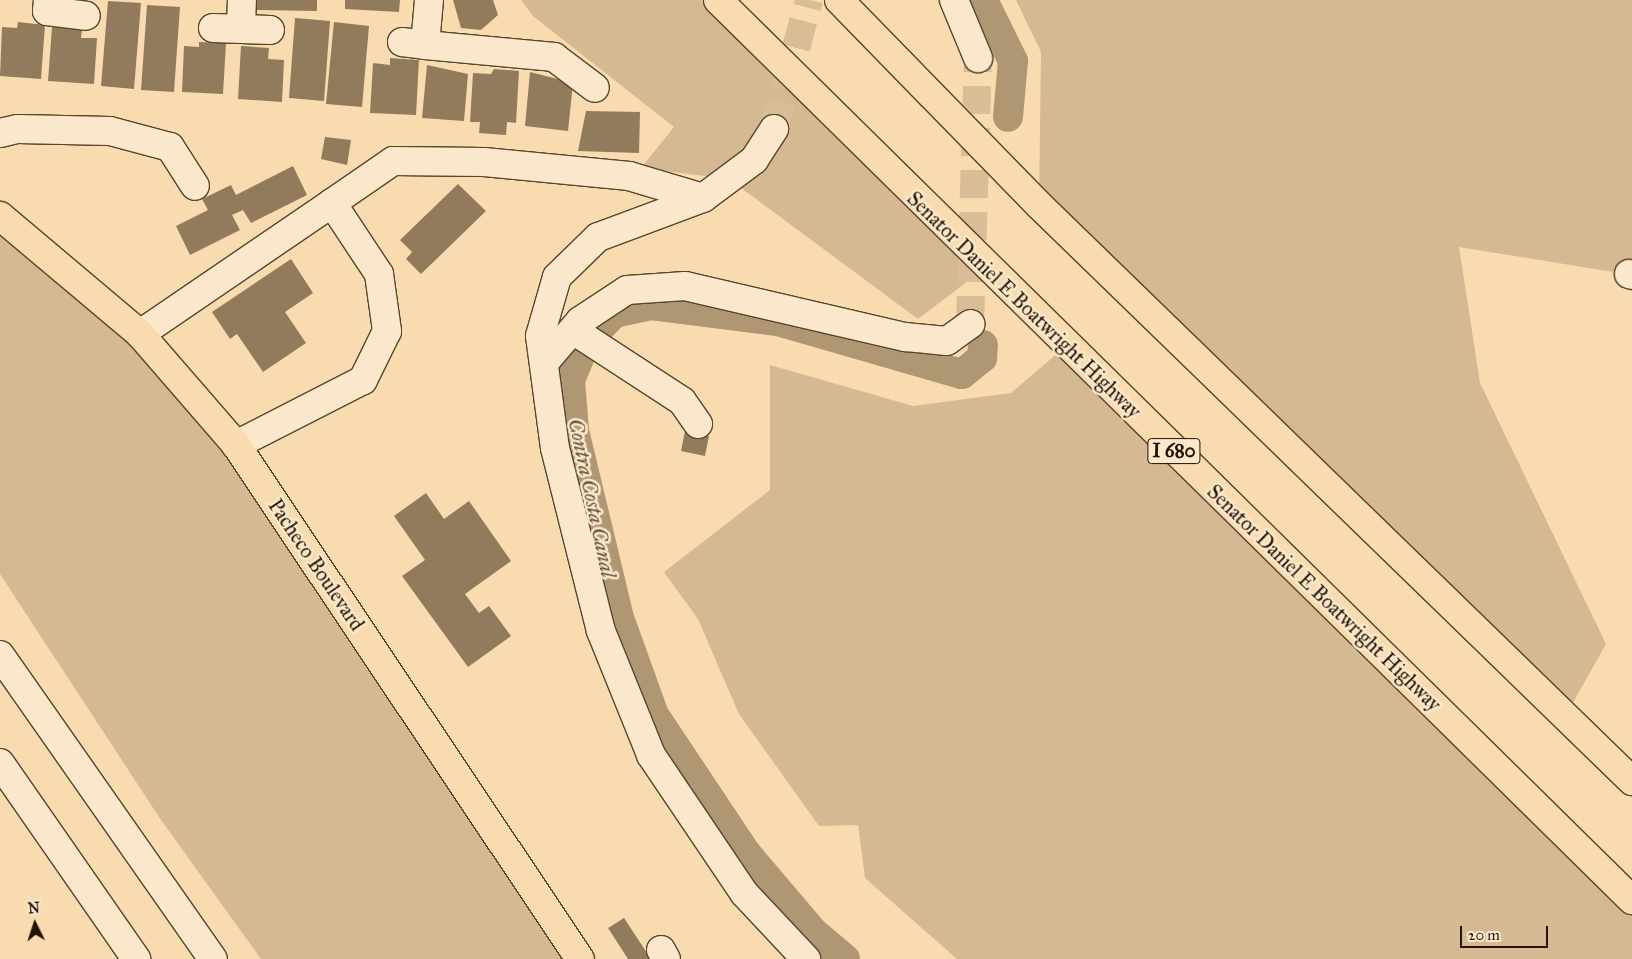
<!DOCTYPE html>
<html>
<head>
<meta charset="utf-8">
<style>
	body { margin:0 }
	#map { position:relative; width:1632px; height:959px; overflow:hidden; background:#f9dbb0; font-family:"IM FELL Great Primer",serif }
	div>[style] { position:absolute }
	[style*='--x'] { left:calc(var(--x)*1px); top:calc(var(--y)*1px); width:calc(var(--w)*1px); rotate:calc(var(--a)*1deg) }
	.green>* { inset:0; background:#d5b992 }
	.canal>* { height:30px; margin:-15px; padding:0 15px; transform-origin:15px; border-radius:15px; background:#b09774 }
	.building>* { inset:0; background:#927b5c }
	.minor-tunnel>* { height:28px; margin-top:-14px; transform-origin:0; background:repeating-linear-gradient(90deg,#d9bd96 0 28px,transparent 0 42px) }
	.roads { filter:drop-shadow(1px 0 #58452c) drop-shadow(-1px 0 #58452c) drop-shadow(0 1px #58452c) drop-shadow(0 -1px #58452c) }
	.minor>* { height:28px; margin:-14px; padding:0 14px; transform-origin:14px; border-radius:14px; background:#fbe8cc }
	.major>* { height:28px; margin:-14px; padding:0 14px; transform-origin:14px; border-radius:14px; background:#f9dbb0 }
	.highway>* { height:28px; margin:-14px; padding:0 14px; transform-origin:14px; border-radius:14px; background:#f9dbb0 }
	span { translate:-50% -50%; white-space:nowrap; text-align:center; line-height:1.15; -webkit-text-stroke:5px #fbe8cc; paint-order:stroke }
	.shield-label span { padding:1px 4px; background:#fbe8cc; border:1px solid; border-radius:4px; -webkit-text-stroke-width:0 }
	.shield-label { font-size:19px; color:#231300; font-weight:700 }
	.street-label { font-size:20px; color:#231300 }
	.water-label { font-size:21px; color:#624e34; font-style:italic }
	.north { position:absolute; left:10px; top:899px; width:50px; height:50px; -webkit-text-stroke:4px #fbe8cc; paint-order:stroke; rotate:356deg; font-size:14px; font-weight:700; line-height:20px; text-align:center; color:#231300 }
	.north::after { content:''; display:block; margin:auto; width:18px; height:22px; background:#231300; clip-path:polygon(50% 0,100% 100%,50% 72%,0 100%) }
	.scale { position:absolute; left:1460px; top:926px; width:88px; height:22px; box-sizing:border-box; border:2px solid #231300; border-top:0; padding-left:6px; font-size:15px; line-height:18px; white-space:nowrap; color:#231300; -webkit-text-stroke:4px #fbe8cc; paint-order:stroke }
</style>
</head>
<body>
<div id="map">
	<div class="green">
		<i style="clip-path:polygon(521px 0,718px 0,985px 268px,918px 319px,729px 179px,641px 168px,674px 127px,533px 16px)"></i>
		<i style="clip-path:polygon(1016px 0,1632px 0,1632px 275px,1459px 247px,1480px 383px,1606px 644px,1566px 715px,1039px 205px,1041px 52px)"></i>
		<i style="clip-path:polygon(0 216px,236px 445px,580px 959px,261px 959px,161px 820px,0 574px)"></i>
		<i style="clip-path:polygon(1066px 346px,1632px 900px,1632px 959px,957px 959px,865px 878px,858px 825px,819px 826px,739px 714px,698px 619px,664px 572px,770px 490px,770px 365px,913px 406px,1011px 393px)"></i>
	</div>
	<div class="canal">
		<i style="--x:983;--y:0;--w:68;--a:63.8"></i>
		<i style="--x:1013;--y:61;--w:56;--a:95.1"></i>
		<i style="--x:845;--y:959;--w:42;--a:-139.8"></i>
		<i style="--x:813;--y:932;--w:104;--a:-130.3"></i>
		<i style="--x:746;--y:853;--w:166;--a:-123.7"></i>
		<i style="--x:654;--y:715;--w:103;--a:-109.8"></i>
		<i style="--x:619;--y:618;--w:193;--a:-103.5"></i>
		<i style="--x:574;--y:430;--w:50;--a:-94.6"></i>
		<i style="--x:570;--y:380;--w:41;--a:-67.2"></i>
		<i style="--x:586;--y:342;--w:40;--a:-46"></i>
		<i style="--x:614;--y:313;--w:38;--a:-12"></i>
		<i style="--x:651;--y:305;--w:128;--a:7.2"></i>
		<i style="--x:778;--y:321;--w:191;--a:16.1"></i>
		<i style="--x:962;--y:374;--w:26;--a:-39"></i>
		<i style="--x:982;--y:358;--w:13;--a:-86"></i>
	</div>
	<div class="building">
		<i style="clip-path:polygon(257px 0,317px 0,317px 11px,257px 10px)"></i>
		<i style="clip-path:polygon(345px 0,400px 0,399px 12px,345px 9px)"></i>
		<i style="clip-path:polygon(453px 0,493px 0,498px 15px,481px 30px,461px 28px)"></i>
		<i style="clip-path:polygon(108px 1px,141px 3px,134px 89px,101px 86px)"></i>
		<i style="clip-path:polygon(147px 5px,180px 7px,174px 92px,141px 90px)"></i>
		<i style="clip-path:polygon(295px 18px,330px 21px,324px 101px,289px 98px)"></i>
		<i style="clip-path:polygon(18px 22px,45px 25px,41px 79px,0 76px,2px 27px,17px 28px)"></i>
		<i style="clip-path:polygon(334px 22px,369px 26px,362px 107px,326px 104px)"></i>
		<i style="clip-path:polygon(52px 27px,82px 28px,81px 38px,97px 38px,94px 84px,48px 81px)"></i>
		<i style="clip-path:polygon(199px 42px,226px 43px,223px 94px,182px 92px,184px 46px,199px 47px)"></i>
		<i style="clip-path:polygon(241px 46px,269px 48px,268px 59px,284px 60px,282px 102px,238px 99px)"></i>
		<i style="clip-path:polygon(390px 58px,419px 60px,416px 115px,370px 113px,373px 63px,390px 65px)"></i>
		<i style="clip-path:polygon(427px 65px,468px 74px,464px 121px,422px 118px)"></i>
		<i style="clip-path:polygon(494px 69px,519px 71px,516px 123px,507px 122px,506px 135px,479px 133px,480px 122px,470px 122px,473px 73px,491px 74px)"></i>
		<i style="clip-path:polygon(530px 72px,573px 83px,568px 131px,525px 126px)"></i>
		<i style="clip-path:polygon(586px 111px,640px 112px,639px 153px,578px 151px)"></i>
		<i style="clip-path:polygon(325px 137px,351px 140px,347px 165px,321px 159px)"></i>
		<i style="clip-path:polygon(293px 166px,307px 195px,251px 223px,243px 210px,232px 215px,240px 230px,190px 255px,176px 226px,208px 210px,202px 199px,231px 185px,236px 195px)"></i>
		<i style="clip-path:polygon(458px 184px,486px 211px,421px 274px,406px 259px,412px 252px,400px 240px)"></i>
		<i style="clip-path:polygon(291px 259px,313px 293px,285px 312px,306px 343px,263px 372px,237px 334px,230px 339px,212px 312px)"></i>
		<i style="clip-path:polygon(685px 431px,709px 436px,705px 456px,681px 451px)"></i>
		<i style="clip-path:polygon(426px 493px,444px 519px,469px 501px,511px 561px,465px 594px,479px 613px,489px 606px,511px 636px,468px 667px,402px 576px,425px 560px,394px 516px)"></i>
		<i style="clip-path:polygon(624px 918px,651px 959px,628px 959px,608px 928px)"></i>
	</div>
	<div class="minor-tunnel">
		<i style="--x:774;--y:129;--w:134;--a:-74.8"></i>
		<i style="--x:970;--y:324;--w:266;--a:-88.3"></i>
	</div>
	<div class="roads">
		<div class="minor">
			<i style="--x:48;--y:0;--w:11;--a:95"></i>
			<i style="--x:47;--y:11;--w:39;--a:7"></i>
			<i style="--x:429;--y:0;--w:45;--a:95.1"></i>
			<i style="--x:425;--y:45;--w:130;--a:5.3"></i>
			<i style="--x:554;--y:57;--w:51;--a:37.1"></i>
			<i style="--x:954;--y:0;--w:63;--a:67.5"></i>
			<i style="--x:241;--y:26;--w:26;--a:-88"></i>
			<i style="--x:213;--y:28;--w:57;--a:2"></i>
			<i style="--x:402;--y:42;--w:23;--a:7"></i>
			<i style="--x:0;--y:133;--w:18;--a:-13"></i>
			<i style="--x:18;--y:129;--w:92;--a:1.2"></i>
			<i style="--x:110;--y:131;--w:62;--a:14.9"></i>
			<i style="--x:170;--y:147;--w:46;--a:57.3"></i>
			<i style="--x:703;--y:198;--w:64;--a:-36.7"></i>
			<i style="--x:754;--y:160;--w:37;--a:-57"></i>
			<i style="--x:332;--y:203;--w:74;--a:-34.5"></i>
			<i style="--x:393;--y:161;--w:91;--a:0.6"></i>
			<i style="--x:484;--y:162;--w:146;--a:5.5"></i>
			<i style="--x:629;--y:176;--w:77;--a:16.6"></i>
			<i style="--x:703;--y:198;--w:112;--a:159.6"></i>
			<i style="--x:598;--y:237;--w:57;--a:135.7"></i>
			<i style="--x:557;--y:277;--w:61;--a:106.1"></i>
			<i style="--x:540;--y:336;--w:113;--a:82.4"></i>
			<i style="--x:555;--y:448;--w:189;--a:75.9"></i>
			<i style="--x:601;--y:631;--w:134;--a:68"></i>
			<i style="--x:651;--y:755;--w:166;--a:56"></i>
			<i style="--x:744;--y:893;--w:91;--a:46.8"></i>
			<i style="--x:1629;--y:274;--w:3;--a:18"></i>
			<i style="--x:573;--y:330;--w:130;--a:33.1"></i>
			<i style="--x:682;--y:401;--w:28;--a:55"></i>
			<i style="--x:140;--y:334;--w:232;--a:-34.3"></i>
			<i style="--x:332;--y:203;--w:85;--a:56.5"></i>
			<i style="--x:379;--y:274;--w:58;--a:82"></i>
			<i style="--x:387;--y:331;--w:55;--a:116.1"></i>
			<i style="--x:363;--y:380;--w:143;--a:152.9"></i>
			<i style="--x:544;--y:363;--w:55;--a:-49.4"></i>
			<i style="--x:580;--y:321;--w:56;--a:-33.4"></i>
			<i style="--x:627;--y:290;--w:58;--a:-3.9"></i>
			<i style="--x:685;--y:286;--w:226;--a:13.1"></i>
			<i style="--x:905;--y:337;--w:42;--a:5.4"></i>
			<i style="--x:947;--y:341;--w:29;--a:-36"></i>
			<i style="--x:0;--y:655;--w:371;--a:55"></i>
			<i style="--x:0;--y:763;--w:239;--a:55.2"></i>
			<i style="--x:661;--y:950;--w:10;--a:61"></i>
		</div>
		<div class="major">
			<i style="--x:0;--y:216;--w:183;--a:40.1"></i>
			<i style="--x:140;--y:334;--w:147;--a:49.1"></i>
			<i style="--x:236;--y:445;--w:618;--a:56.21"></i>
		</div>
		<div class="highway">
			<i style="--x:718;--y:0;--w:1283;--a:44.56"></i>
			<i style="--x:839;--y:0;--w:286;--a:45.7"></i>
			<i style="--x:1039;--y:205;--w:827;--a:44.17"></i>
		</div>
	</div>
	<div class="shield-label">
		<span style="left:1174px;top:451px">I 680</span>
	</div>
	<div class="street-label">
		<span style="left:1024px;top:305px;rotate:44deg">Senator Daniel E Boatwright Highway</span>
		<span style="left:316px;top:565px;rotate:56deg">Pacheco Boulevard</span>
		<span style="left:1324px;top:598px;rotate:44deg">Senator Daniel E Boatwright Highway</span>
	</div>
	<div class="water-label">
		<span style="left:592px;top:498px;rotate:78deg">Contra Costa Canal</span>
	</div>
	<div class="north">N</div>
	<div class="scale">20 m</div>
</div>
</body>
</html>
